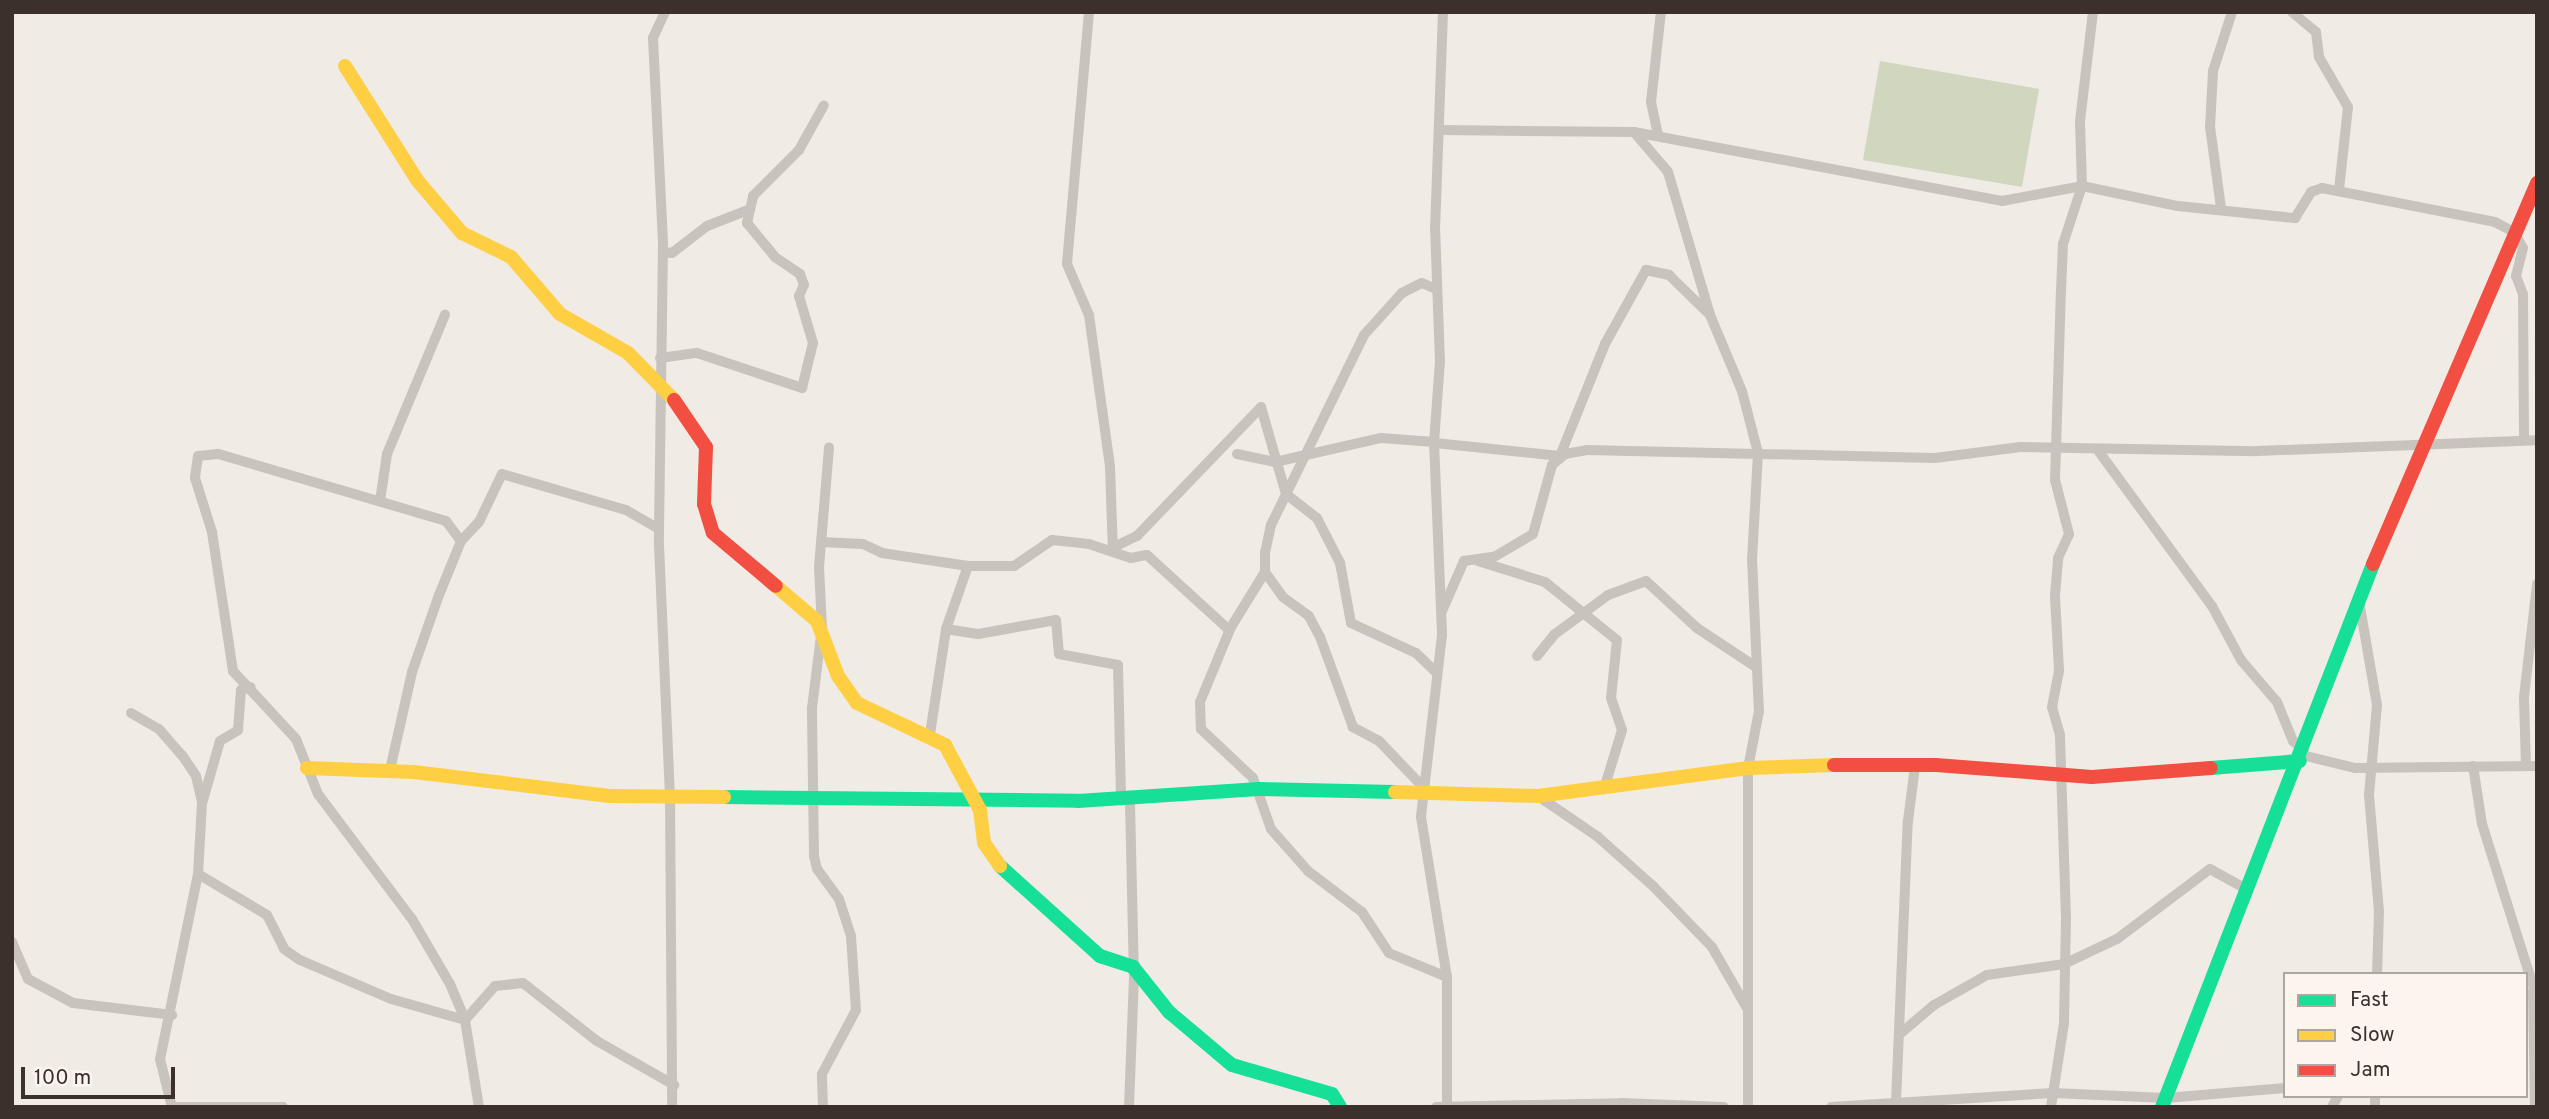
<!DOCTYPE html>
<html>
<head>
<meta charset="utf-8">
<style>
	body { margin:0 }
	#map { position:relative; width:2549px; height:1119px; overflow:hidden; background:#f0ebe5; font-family:Overpass,sans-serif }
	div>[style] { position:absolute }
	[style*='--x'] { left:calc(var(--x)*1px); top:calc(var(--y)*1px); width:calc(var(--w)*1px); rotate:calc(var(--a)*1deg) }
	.green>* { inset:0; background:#d1d6bf }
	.street>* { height:10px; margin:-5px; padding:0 5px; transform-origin:5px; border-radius:5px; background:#c9c3be }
	.fast>* { height:14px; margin:-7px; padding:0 7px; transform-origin:7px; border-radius:7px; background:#16e098 }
	.slow>* { height:14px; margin:-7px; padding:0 7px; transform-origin:7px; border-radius:7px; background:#ffcf43 }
	.jam>* { height:14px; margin:-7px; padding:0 7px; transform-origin:7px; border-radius:7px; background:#f24e42 }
	span { translate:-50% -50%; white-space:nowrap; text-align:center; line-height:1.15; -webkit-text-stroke:6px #fbf5ee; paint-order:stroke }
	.frame { position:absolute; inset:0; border:14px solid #3b302b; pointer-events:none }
	.legend { position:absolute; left:2283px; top:972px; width:245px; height:126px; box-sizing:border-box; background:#fbf5ee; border:2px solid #aea6a0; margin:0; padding:9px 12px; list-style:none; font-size:21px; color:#3b302b }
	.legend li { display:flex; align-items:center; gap:14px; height:35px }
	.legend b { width:35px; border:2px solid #aea6a0 }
	.scale { position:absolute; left:21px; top:1067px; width:154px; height:32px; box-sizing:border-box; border:4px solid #3b302b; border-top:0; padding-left:9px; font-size:21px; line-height:24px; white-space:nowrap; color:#3b302b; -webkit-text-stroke:5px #fbf5ee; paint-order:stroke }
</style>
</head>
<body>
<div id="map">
	<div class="green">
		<i style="clip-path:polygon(1880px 61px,2039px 89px,2022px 187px,1863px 160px)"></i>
	</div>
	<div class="street">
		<i style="--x:665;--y:12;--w:29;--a:115"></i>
		<i style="--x:653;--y:38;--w:206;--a:87.2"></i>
		<i style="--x:663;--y:244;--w:301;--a:90.8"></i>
		<i style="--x:659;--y:545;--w:251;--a:87.5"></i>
		<i style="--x:670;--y:796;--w:311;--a:89.6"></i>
		<i style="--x:1089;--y:12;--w:253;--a:95"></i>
		<i style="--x:1067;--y:264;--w:56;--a:66.7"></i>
		<i style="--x:1089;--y:315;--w:153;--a:82.1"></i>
		<i style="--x:1110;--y:467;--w:85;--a:88"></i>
		<i style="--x:1443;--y:12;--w:214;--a:92.1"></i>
		<i style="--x:1435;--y:226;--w:135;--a:87.9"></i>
		<i style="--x:1440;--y:361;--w:81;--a:94.2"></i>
		<i style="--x:1434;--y:442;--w:193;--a:87.6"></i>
		<i style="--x:1442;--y:635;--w:183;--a:96.6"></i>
		<i style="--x:1421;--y:817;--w:162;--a:80.8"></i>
		<i style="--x:1447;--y:977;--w:130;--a:90"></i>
		<i style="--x:2292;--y:12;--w:31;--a:40"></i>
		<i style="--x:2316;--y:32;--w:25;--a:83"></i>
		<i style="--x:2319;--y:57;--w:58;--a:59.9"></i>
		<i style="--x:2348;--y:107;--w:83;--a:96.2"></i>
		<i style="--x:1440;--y:130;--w:194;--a:0.6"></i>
		<i style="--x:1634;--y:132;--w:52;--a:49.6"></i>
		<i style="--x:1668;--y:172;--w:149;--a:73.6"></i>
		<i style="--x:1710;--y:315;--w:82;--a:67.2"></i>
		<i style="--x:1742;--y:391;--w:64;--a:75.5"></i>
		<i style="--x:1758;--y:453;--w:106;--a:93.2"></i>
		<i style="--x:1752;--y:559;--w:152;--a:87.4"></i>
		<i style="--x:1759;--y:711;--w:58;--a:100.9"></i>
		<i style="--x:1748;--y:768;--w:339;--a:90"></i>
		<i style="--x:1634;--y:132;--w:374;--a:10.6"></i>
		<i style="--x:2002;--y:201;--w:81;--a:-10.6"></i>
		<i style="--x:2082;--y:186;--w:98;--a:11.8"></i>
		<i style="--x:2178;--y:206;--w:118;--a:5.9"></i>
		<i style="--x:2295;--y:218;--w:31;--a:-58"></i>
		<i style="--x:2311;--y:192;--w:12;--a:-20"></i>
		<i style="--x:2322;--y:188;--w:176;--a:11.1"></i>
		<i style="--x:2495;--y:222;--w:21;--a:28"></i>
		<i style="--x:2514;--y:232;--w:18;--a:61"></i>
		<i style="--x:2523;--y:248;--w:29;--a:104"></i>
		<i style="--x:2516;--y:276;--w:19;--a:69"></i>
		<i style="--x:2523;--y:294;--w:146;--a:89.6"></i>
		<i style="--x:1658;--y:135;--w:34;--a:-102"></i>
		<i style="--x:1651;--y:102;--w:91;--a:-83.7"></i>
		<i style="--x:2221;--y:208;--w:82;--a:-97.7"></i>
		<i style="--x:2210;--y:127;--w:56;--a:-86.9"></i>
		<i style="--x:2213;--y:71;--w:62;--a:-72.1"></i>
		<i style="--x:663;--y:252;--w:9;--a:6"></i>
		<i style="--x:672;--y:253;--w:44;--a:-37.6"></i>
		<i style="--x:707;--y:226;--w:44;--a:-21.3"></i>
		<i style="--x:660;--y:358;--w:37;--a:-8"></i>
		<i style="--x:697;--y:353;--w:111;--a:18.4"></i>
		<i style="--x:802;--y:388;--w:46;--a:-76.3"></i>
		<i style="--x:813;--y:343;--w:49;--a:-106.6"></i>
		<i style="--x:799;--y:296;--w:12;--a:-66"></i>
		<i style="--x:804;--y:285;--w:12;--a:-110"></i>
		<i style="--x:800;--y:274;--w:30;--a:-146"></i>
		<i style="--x:775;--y:257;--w:44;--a:-129.5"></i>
		<i style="--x:747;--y:223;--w:28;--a:-77"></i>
		<i style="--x:753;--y:196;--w:65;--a:-45"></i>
		<i style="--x:799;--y:150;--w:51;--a:-60.9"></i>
		<i style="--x:1435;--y:443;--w:126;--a:5.9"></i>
		<i style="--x:1560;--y:456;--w:121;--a:-68.1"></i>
		<i style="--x:1605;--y:344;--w:85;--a:-61"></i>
		<i style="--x:1646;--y:270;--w:24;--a:12"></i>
		<i style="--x:1669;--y:275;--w:54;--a:44.3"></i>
		<i style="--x:2097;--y:449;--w:195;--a:53.8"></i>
		<i style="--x:2212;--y:606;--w:61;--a:61.8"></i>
		<i style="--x:2241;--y:660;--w:55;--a:49.4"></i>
		<i style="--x:2277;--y:702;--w:42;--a:67.7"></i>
		<i style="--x:2293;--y:741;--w:14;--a:39"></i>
		<i style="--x:1237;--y:454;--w:39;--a:12"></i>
		<i style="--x:1275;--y:462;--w:109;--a:-12.8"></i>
		<i style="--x:1381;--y:438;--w:53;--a:4.3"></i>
		<i style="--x:380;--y:501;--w:48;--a:-81.5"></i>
		<i style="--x:387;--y:454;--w:151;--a:-67.4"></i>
		<i style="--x:461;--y:541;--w:25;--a:-127"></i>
		<i style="--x:446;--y:521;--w:238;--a:-163.6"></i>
		<i style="--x:218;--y:454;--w:20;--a:174"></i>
		<i style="--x:198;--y:456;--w:22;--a:98"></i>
		<i style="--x:195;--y:478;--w:57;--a:72.5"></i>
		<i style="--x:212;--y:532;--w:141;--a:81.4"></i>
		<i style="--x:233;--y:671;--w:93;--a:47.2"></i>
		<i style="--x:296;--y:739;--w:59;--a:68.2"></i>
		<i style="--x:318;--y:794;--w:156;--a:53.1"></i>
		<i style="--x:412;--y:919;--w:75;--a:59.7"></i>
		<i style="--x:450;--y:984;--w:39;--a:67"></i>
		<i style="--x:465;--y:1020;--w:88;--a:80.9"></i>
		<i style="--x:821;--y:542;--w:42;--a:2.7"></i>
		<i style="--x:863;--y:544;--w:21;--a:25"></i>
		<i style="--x:882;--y:553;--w:87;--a:8.6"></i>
		<i style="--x:968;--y:566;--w:46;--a:0"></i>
		<i style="--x:1014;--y:566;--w:46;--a:-34.4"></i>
		<i style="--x:1052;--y:540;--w:37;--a:6"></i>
		<i style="--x:1089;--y:544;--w:44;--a:18.4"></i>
		<i style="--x:1131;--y:558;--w:16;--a:-11"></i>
		<i style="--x:1147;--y:555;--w:111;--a:42.4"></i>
		<i style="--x:1112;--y:548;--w:28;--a:-26"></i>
		<i style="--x:1137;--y:536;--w:179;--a:-46.1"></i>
		<i style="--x:1261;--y:407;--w:91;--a:74"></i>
		<i style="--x:1286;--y:494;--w:39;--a:38"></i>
		<i style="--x:1317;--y:518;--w:51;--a:62.9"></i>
		<i style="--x:1340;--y:563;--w:61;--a:79.6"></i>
		<i style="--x:1351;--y:623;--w:72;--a:24.8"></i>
		<i style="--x:1416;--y:653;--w:29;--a:44"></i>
		<i style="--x:1478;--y:561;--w:70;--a:17.4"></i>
		<i style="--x:1545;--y:582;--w:92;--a:38.9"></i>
		<i style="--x:1617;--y:640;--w:58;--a:95.9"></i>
		<i style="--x:1611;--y:698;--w:34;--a:71"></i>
		<i style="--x:1622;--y:730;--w:62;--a:107"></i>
		<i style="--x:1265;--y:572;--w:65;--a:121.7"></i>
		<i style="--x:1231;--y:627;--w:81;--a:112.5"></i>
		<i style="--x:1200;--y:702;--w:27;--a:88"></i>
		<i style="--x:1201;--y:729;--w:71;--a:43.3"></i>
		<i style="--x:1253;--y:778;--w:54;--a:70.6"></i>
		<i style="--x:1271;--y:829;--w:56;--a:48.6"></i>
		<i style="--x:1308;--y:871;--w:68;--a:37.2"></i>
		<i style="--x:1362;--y:912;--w:49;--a:56.6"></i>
		<i style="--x:1389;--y:953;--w:63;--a:22.5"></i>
		<i style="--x:2359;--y:601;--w:106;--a:80.2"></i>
		<i style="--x:2377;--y:705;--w:90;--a:95.1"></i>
		<i style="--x:2369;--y:795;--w:116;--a:85.1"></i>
		<i style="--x:2379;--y:911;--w:63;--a:91.8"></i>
		<i style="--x:1442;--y:611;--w:55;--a:-66.3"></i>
		<i style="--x:1464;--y:561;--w:30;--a:-8"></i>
		<i style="--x:1494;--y:557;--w:45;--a:-30.5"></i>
		<i style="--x:1533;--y:534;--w:72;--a:-74.6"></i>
		<i style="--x:1552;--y:465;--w:17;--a:-40"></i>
		<i style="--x:1565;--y:454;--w:22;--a:-10"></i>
		<i style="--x:1587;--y:450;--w:348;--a:1.3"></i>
		<i style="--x:1935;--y:458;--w:86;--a:-7.4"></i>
		<i style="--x:2020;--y:447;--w:237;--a:1"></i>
		<i style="--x:2257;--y:451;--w:280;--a:-2.2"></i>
		<i style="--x:946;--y:629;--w:32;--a:9"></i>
		<i style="--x:978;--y:634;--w:79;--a:-10.2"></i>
		<i style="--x:1056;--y:620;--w:34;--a:85"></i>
		<i style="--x:1059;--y:654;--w:60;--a:10.6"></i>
		<i style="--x:1118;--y:665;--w:132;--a:88.7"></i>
		<i style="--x:1537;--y:656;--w:28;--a:-51"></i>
		<i style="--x:1555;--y:634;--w:66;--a:-36.3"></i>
		<i style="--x:1608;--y:595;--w:40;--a:-20.2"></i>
		<i style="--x:1646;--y:581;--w:69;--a:42.7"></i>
		<i style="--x:1697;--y:628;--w:67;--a:33.5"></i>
		<i style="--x:131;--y:713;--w:32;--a:30"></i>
		<i style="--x:159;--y:729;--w:35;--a:49"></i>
		<i style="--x:182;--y:755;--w:25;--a:56"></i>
		<i style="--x:196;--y:776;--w:28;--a:77"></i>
		<i style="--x:202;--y:803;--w:71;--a:93.2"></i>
		<i style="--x:198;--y:874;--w:189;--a:101.6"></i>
		<i style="--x:160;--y:1059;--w:49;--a:76"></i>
		<i style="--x:930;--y:734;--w:106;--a:-81.3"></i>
		<i style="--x:946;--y:629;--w:67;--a:-70.8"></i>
		<i style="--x:2302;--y:755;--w:55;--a:13.8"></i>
		<i style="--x:2355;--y:768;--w:182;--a:-0.6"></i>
		<i style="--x:2473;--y:766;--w:59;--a:81.2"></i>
		<i style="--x:2482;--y:824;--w:182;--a:72.5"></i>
		<i style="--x:2526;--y:766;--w:69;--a:-91.7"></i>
		<i style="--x:2524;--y:697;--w:114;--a:-83.4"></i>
		<i style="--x:390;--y:770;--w:100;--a:-77.3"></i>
		<i style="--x:412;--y:672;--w:82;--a:-70.7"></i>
		<i style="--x:439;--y:595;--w:58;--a:-67.8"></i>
		<i style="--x:461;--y:541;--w:26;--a:-47"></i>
		<i style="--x:479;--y:522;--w:53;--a:-64.4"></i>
		<i style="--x:502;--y:474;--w:129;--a:16.2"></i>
		<i style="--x:626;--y:510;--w:38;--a:30"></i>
		<i style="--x:1423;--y:787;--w:64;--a:-133.7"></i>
		<i style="--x:1379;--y:741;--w:30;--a:-152"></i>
		<i style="--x:1353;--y:727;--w:96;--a:-110.1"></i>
		<i style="--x:1320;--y:637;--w:24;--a:-118"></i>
		<i style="--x:1309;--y:616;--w:32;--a:-144"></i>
		<i style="--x:1283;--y:597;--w:31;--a:-126"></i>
		<i style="--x:1265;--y:572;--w:19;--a:-90"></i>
		<i style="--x:1265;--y:553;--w:29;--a:-78"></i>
		<i style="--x:1271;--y:525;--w:212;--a:-63.9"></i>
		<i style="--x:1364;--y:335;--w:57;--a:-47.9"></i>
		<i style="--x:1402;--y:293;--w:22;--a:-27"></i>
		<i style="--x:1422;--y:283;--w:15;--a:23"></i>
		<i style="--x:1538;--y:796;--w:73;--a:34.3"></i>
		<i style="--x:1598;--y:837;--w:74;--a:41.7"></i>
		<i style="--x:1653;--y:886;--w:85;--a:46"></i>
		<i style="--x:1712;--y:947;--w:70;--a:60.2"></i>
		<i style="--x:203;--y:800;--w:61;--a:-73.9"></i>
		<i style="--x:220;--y:741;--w:21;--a:-31"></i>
		<i style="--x:238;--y:730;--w:40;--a:-85.7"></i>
		<i style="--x:241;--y:690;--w:10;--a:-17"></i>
		<i style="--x:198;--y:874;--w:80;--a:30.7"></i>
		<i style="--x:267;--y:915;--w:38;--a:63"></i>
		<i style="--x:284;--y:949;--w:19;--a:35"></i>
		<i style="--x:300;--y:960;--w:99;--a:23.2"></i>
		<i style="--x:391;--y:999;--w:77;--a:15.8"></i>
		<i style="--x:465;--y:1020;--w:45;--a:-48.6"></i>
		<i style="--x:495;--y:986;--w:28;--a:-6"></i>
		<i style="--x:523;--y:983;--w:94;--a:38.1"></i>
		<i style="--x:597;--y:1041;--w:89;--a:29.7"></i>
		<i style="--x:12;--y:942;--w:40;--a:66.6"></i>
		<i style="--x:28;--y:979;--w:51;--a:28.1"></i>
		<i style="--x:73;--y:1003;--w:100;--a:6.9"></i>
		<i style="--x:2533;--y:991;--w:116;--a:89"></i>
		<i style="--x:1901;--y:1033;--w:43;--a:-40.3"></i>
		<i style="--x:1934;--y:1005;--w:61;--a:-29.5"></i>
		<i style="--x:1987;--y:975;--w:78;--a:-8.1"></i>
		<i style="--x:2064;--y:964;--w:59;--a:-25.3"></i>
		<i style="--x:2117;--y:939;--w:116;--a:-37"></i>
		<i style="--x:2210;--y:869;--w:43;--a:28.9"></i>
		<i style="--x:2375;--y:1096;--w:11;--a:90"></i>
		<i style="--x:1896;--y:1102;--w:281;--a:-87.6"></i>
		<i style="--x:1908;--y:821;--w:55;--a:-82.7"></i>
		<i style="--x:176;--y:1107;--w:107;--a:0"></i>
		<i style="--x:823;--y:1107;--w:33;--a:-92"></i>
		<i style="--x:822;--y:1074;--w:72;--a:-62"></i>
		<i style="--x:856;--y:1010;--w:74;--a:-93.9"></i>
		<i style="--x:851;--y:936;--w:39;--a:-108"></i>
		<i style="--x:839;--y:899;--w:37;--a:-126"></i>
		<i style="--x:817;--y:869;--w:13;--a:-103"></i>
		<i style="--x:814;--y:856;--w:148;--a:-90.8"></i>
		<i style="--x:812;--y:708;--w:81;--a:-82.9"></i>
		<i style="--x:822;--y:628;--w:61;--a:-92.8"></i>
		<i style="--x:819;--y:567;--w:120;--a:-85.2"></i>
		<i style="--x:1129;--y:1107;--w:128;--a:-87.8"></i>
		<i style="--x:1134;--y:979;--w:182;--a:-91.3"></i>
		<i style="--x:1436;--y:1107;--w:185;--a:-1.2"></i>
		<i style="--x:1621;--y:1103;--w:103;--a:2.2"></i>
		<i style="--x:1831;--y:1107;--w:222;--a:-3.6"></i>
		<i style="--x:2053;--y:1093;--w:113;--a:2.5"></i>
		<i style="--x:2166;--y:1098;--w:119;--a:-4.8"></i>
		<i style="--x:2051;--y:1107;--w:85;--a:-81.2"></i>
		<i style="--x:2064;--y:1023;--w:105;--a:-88.9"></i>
		<i style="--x:2066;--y:918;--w:183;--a:-91.9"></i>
		<i style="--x:2060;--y:735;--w:29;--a:-106"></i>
		<i style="--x:2052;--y:707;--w:38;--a:-79"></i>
		<i style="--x:2059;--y:670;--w:75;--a:-93.1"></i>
		<i style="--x:2055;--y:595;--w:37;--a:-85"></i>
		<i style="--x:2058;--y:558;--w:26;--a:-65"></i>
		<i style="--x:2069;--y:534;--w:56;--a:-104.5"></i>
		<i style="--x:2055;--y:480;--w:189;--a:-88.2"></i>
		<i style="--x:2061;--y:291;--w:47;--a:-87.6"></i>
		<i style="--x:2063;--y:244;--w:61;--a:-71.9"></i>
		<i style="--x:2082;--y:186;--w:65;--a:-91.8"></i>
		<i style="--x:2080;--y:121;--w:110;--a:-83.2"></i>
		<i style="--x:2332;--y:1107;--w:13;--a:-61"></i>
	</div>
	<div class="fast">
		<i style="--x:2211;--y:768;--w:89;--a:-4.5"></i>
		<i style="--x:724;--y:797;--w:354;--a:0.6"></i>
		<i style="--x:1078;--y:801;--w:181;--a:-3.8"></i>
		<i style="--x:1259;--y:789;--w:136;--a:1.3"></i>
		<i style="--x:1000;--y:866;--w:135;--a:42"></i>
		<i style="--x:1100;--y:956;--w:35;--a:18"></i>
		<i style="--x:1133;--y:967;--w:58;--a:51.3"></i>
		<i style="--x:1169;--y:1012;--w:82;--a:40.1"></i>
		<i style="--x:1232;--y:1065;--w:104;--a:16.2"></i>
		<i style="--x:1332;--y:1094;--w:15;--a:58"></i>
		<i style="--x:2162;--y:1107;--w:583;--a:-68.76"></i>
	</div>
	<div class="slow">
		<i style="--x:345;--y:66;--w:135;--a:57.7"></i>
		<i style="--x:417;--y:180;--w:70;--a:49.7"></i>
		<i style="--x:462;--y:233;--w:55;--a:26.1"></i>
		<i style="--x:511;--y:257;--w:75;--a:49.3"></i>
		<i style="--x:560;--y:314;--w:78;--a:29.8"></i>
		<i style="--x:628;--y:353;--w:66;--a:45.6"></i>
		<i style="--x:776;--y:586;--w:54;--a:40.5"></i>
		<i style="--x:817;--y:621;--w:59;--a:69.1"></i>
		<i style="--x:838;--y:676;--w:33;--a:55"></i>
		<i style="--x:857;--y:703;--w:98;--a:25.5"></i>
		<i style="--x:945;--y:745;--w:74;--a:61.7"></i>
		<i style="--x:980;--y:810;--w:33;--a:83"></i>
		<i style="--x:984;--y:843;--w:28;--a:55"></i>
		<i style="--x:307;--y:768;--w:107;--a:2.1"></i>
		<i style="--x:414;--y:772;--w:197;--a:7"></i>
		<i style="--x:610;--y:796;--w:114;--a:0.5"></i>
		<i style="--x:1395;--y:792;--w:143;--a:1.6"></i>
		<i style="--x:1538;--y:796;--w:212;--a:-7.6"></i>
		<i style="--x:1748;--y:768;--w:86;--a:-2"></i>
	</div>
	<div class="jam">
		<i style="--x:674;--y:400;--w:57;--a:55.8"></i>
		<i style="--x:706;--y:447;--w:57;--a:92"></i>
		<i style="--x:704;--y:504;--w:30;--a:73"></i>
		<i style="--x:713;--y:533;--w:82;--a:40.1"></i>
		<i style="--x:2373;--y:564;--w:415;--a:-66.7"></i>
		<i style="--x:1834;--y:765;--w:102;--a:0"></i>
		<i style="--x:1936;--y:765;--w:156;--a:4.4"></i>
		<i style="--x:2092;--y:777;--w:119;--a:-4.3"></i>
	</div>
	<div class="frame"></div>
	<ul class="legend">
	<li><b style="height:9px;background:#16e098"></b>Fast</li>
	<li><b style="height:9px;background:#ffcf43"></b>Slow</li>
	<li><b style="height:9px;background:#f24e42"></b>Jam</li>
	</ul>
	<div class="scale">100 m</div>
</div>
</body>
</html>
